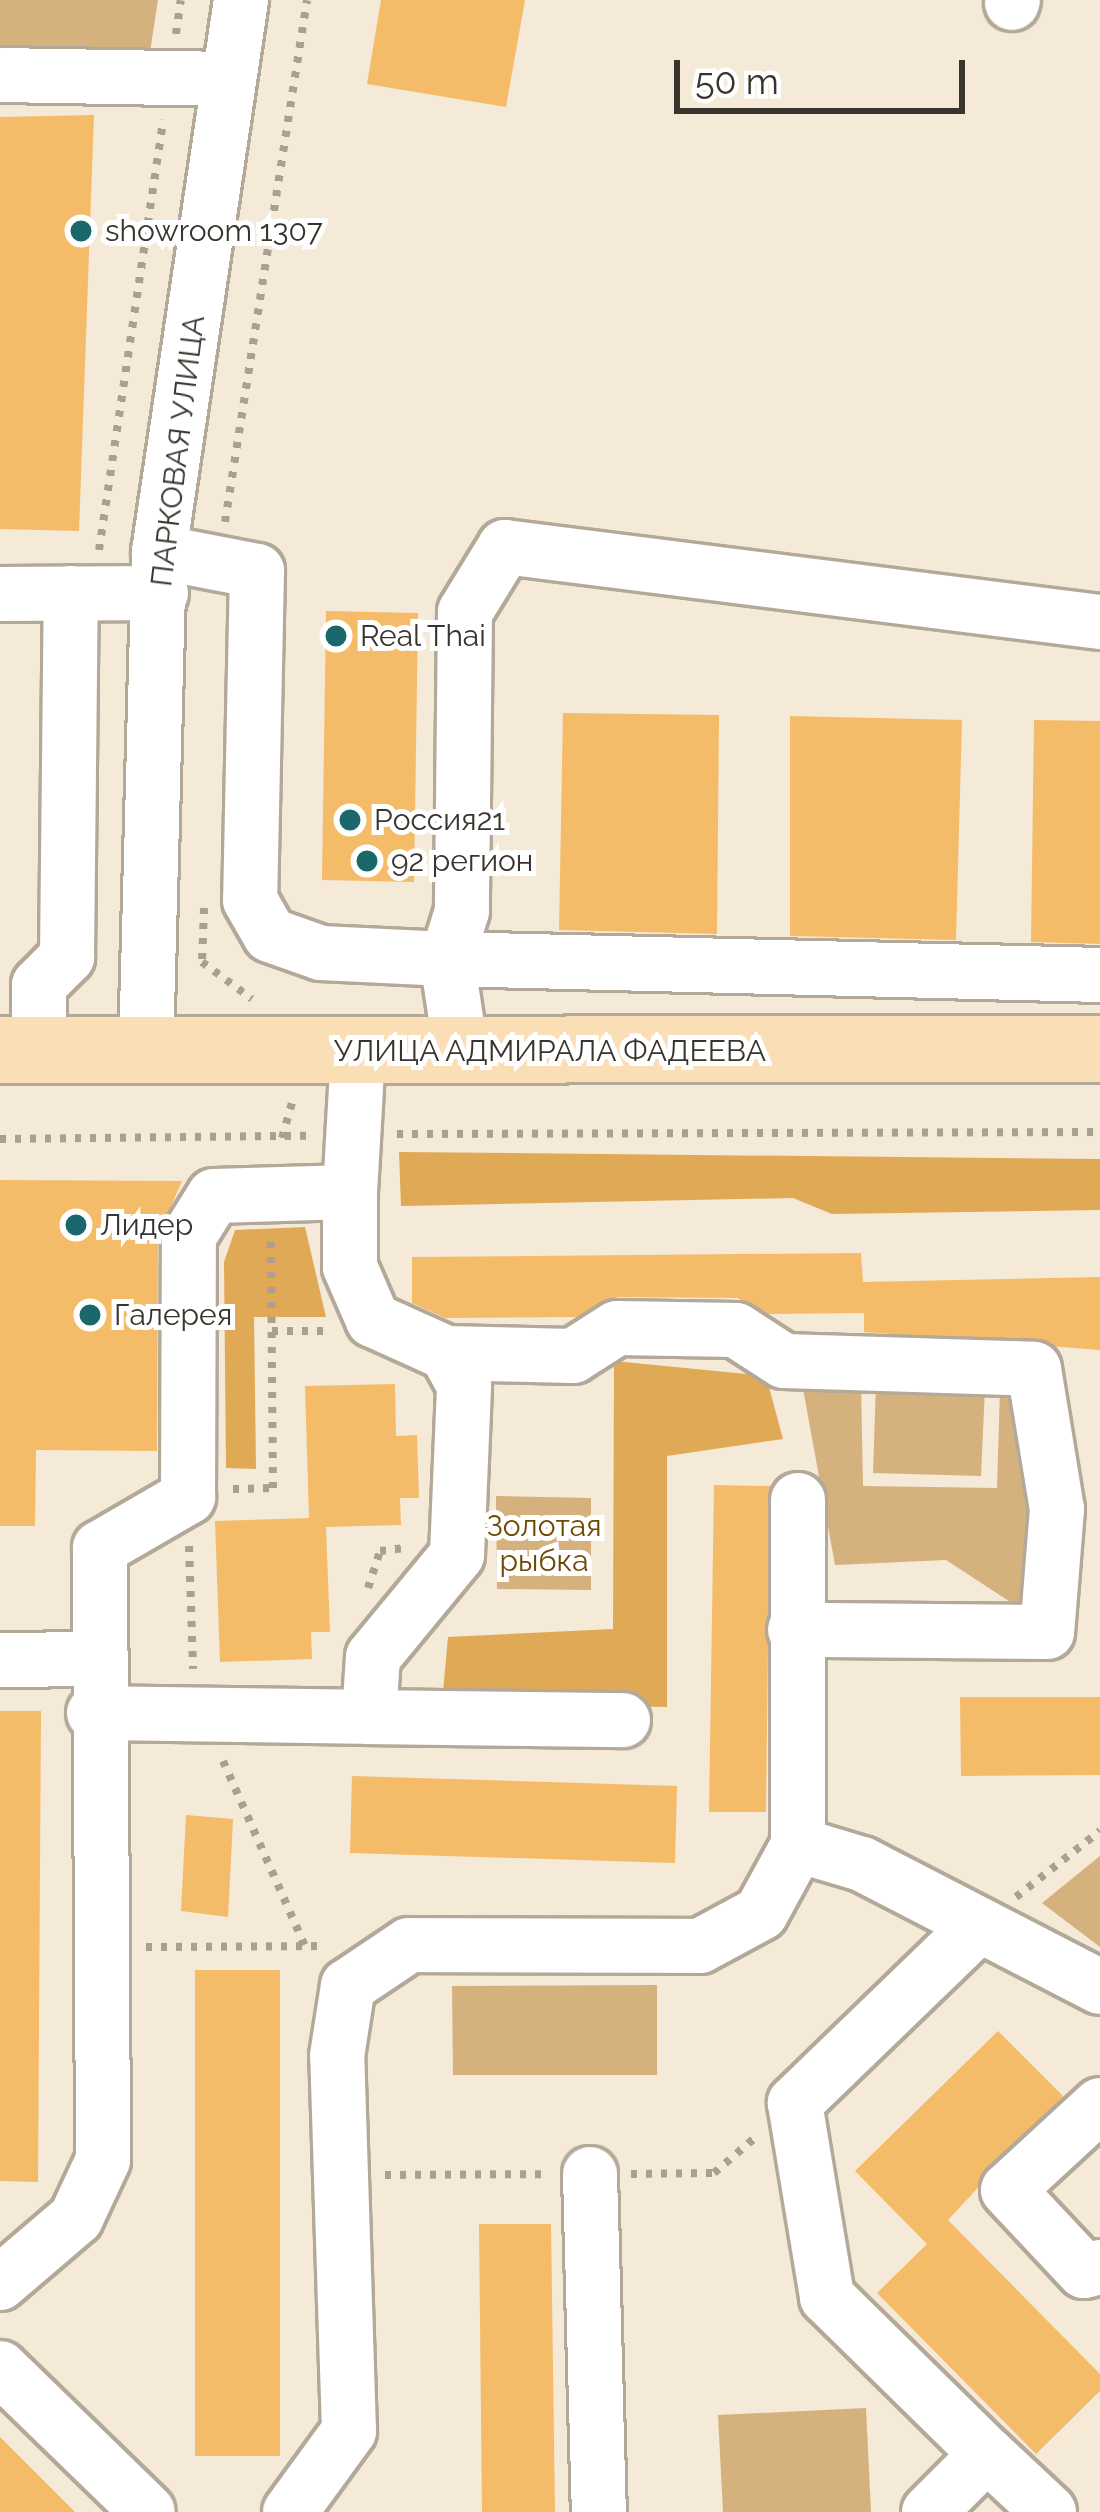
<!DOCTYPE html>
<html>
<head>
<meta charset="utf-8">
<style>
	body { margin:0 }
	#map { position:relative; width:1100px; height:2512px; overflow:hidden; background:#f5e9d8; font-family:Raleway,sans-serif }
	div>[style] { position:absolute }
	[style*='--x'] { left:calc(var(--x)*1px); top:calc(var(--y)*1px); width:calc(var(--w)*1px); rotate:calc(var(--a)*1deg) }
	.green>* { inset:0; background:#d5b17e }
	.forest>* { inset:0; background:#e0a955 }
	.building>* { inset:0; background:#f4bc69 }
	.path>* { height:8px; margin-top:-4px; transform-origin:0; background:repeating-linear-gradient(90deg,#a9a093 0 6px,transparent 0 15px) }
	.roads { filter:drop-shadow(3px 0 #b4a999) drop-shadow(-3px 0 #b4a999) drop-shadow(0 3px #b4a999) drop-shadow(0 -3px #b4a999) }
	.minor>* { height:54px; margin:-27px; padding:0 27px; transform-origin:27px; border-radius:27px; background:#fff }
	.major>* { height:66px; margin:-33px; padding:0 33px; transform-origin:33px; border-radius:33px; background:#fadeb6 }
	.dots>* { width:33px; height:33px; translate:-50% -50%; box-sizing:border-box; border:6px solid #fff; border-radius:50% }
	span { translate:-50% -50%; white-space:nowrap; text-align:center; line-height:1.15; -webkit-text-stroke:10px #fff; paint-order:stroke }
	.poi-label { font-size:30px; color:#39342e }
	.left { translate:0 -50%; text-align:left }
	.street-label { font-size:30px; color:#39342e }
	.park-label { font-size:30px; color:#6e4904 }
	.scale { position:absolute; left:674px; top:60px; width:291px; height:54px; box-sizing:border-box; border:6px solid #39342e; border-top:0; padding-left:15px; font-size:36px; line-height:42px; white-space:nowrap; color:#39342e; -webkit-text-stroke:9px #fff; paint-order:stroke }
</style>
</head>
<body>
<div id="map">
	<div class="green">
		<i style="clip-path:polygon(0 0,158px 0,150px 52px,0 47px)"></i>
		<i style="clip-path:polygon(802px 1383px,861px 1384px,863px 1486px,997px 1488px,1000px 1389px,1025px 1392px,1032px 1616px,946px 1560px,835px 1565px)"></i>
		<i style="clip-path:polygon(876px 1384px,985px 1387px,981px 1476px,873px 1473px)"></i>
		<i style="clip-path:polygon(496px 1496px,591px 1498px,591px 1590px,497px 1589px)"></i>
		<i style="clip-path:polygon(1100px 1856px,1100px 1947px,1042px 1903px)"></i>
		<i style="clip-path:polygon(657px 1985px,657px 2075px,453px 2075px,452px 1986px)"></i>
		<i style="clip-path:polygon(866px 2408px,871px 2512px,723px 2512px,718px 2415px)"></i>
	</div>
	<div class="forest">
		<i style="clip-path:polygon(399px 1152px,1100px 1159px,1100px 1210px,832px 1214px,793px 1198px,401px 1206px)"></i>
		<i style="clip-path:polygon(305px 1227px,326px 1317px,254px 1317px,256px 1469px,226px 1468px,224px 1262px,235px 1230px)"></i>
		<i style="clip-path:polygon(614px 1361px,766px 1376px,783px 1439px,667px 1456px,667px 1707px,442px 1703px,448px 1637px,613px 1629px)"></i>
	</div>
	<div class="building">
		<i style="clip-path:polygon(381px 0,525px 0,506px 107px,367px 84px)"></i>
		<i style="clip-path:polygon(94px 115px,79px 531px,0 529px,0 117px)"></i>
		<i style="clip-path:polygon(326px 611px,418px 613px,414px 882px,322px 880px)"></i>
		<i style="clip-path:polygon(563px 713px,719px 715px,717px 934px,559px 930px)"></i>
		<i style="clip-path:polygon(790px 716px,962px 720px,956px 940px,790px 936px)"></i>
		<i style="clip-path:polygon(1034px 720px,1100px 721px,1100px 944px,1031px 942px)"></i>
		<i style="clip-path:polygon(0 1180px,182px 1181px,158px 1236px,157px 1451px,36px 1450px,35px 1526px,0 1526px)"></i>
		<i style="clip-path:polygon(861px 1253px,863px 1282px,1100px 1277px,1100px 1350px,864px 1332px,864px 1313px,769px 1314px,737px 1298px,618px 1297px,576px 1317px,445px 1318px,412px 1303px,412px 1257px)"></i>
		<i style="clip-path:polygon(395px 1384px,396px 1436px,417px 1435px,419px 1498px,400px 1498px,401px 1525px,326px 1527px,330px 1632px,311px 1632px,312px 1659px,220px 1662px,215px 1521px,309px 1518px,305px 1386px)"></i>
		<i style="clip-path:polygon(714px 1485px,770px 1486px,766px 1812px,709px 1812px)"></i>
		<i style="clip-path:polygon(960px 1697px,1100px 1697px,1100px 1775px,961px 1776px)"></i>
		<i style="clip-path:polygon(0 1711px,41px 1711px,38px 2182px,0 2181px)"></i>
		<i style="clip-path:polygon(352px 1776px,677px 1786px,675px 1863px,350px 1853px)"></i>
		<i style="clip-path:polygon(186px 1815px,233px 1819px,228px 1917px,181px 1911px)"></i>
		<i style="clip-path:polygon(195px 1970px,280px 1970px,280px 2456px,195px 2456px)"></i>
		<i style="clip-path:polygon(998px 2031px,1063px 2096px,948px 2220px,1100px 2374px,1100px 2391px,1036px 2454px,877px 2293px,927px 2244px,855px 2171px)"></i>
		<i style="clip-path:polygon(479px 2224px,551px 2224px,555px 2512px,482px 2512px)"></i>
		<i style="clip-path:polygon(0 2437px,75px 2512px,0 2512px)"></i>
	</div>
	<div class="path">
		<i style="--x:176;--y:34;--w:34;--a:-82"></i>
		<i style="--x:225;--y:522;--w:528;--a:-81.07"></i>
		<i style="--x:99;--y:550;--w:435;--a:-81.5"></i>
		<i style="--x:204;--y:908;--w:54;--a:92.1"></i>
		<i style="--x:202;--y:962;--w:62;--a:36.5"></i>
		<i style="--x:397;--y:1134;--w:703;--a:-0.16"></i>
		<i style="--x:282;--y:1138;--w:41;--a:-74.2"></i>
		<i style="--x:0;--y:1139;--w:310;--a:-0.6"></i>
		<i style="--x:272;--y:1331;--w:59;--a:0"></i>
		<i style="--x:233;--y:1489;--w:40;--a:-1.4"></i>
		<i style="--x:273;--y:1488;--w:251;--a:-90.5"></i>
		<i style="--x:189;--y:1546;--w:123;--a:88.1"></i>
		<i style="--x:368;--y:1588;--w:39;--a:-72"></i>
		<i style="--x:380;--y:1551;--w:23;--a:-7"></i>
		<i style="--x:223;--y:1761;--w:202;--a:66.1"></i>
		<i style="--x:1016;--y:1897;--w:107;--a:-38.2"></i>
		<i style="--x:146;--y:1947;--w:177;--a:-0.3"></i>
		<i style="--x:631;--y:2174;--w:83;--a:-0.7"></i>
		<i style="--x:714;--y:2173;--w:58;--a:-40.8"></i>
		<i style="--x:385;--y:2175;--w:165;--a:-0.3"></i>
	</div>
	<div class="roads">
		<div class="minor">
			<i style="--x:1012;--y:3;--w:3;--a:-72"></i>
			<i style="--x:0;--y:75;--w:229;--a:1"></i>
			<i style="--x:159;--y:552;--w:100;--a:11"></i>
			<i style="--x:257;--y:571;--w:329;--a:91.2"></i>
			<i style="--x:250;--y:900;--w:40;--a:60.3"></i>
			<i style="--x:270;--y:935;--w:54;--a:19.4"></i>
			<i style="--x:321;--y:953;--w:126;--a:2.7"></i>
			<i style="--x:447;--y:959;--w:94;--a:81.4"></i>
			<i style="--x:0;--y:594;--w:161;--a:-0.4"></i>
			<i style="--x:1100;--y:622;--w:600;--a:-172.82"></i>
			<i style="--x:505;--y:547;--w:76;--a:121.6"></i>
			<i style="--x:465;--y:612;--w:299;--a:90.6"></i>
			<i style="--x:462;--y:911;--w:50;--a:107.4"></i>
			<i style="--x:447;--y:959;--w:653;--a:1.4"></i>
			<i style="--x:146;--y:1049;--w:497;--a:-88.5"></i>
			<i style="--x:159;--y:552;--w:558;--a:-81.55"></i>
			<i style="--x:39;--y:1050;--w:65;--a:-90"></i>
			<i style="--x:39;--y:985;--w:40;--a:-45"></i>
			<i style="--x:67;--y:957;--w:364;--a:-89.4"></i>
			<i style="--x:350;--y:1192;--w:140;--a:-86.7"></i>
			<i style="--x:798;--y:1500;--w:345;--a:90"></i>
			<i style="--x:798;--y:1845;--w:67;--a:16.5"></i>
			<i style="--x:862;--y:1864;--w:268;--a:27.3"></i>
			<i style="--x:0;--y:1660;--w:96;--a:-0.6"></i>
			<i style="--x:94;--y:1713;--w:275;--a:0.8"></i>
			<i style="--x:369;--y:1717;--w:60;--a:-86.2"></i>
			<i style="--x:373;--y:1657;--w:132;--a:-50.5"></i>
			<i style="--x:457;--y:1555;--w:170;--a:-87.6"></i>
			<i style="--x:464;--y:1385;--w:37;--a:-119"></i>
			<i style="--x:369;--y:1717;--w:254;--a:0.7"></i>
			<i style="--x:976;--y:1928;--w:252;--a:136"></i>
			<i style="--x:795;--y:2103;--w:197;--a:80.6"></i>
			<i style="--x:827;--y:2297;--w:224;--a:44.5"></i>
			<i style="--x:1100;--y:2105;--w:125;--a:137.3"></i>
			<i style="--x:1008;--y:2190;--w:111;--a:46.8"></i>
			<i style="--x:1084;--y:2271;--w:16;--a:-14"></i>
			<i style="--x:590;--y:2174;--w:338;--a:88.5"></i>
			<i style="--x:0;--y:2283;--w:100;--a:-40.5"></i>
			<i style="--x:76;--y:2218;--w:64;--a:-65"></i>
			<i style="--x:103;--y:2160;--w:612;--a:-90.28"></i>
			<i style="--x:100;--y:1548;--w:102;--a:-30.1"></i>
			<i style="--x:188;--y:1497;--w:261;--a:-89.8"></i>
			<i style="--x:189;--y:1236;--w:47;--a:-58"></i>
			<i style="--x:214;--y:1196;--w:136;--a:-1.7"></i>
			<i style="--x:350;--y:1192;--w:75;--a:90"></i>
			<i style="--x:350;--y:1267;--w:58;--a:66.5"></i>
			<i style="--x:373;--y:1320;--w:80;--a:24.3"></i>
			<i style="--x:446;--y:1353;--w:127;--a:1.4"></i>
			<i style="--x:573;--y:1356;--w:52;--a:-32.5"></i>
			<i style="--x:617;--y:1328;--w:119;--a:1"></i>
			<i style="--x:736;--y:1330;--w:57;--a:32.9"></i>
			<i style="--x:784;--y:1361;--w:250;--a:1.8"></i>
			<i style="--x:1034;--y:1369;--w:142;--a:80.7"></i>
			<i style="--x:1057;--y:1509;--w:123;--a:94.6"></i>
			<i style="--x:1047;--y:1632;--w:252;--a:-179.5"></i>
			<i style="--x:0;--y:2368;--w:206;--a:44.2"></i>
			<i style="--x:290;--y:2512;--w:100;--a:-53.9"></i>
			<i style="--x:349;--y:2431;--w:375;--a:-91.8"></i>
			<i style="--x:337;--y:2056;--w:71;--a:-81.1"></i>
			<i style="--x:348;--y:1986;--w:73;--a:-33.9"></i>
			<i style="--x:409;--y:1945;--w:291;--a:0.2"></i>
			<i style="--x:700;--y:1946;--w:69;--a:-28.4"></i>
			<i style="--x:761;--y:1913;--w:77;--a:-61.4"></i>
			<i style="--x:929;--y:2512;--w:82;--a:-45"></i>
			<i style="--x:987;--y:2454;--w:85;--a:43.1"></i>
		</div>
		<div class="major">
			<i style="--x:0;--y:1050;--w:1100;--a:-0.05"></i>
		</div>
	</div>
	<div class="dots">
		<i style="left:81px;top:231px;background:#1a676c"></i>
		<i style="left:336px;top:636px;background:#1a676c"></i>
		<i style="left:350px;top:820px;background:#1a676c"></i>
		<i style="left:367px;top:861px;background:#1a676c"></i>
		<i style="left:76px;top:1225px;background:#1a676c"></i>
		<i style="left:90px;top:1315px;background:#1a676c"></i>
	</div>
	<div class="poi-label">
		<span class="left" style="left:105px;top:231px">showroom 1307</span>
		<span class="left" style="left:360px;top:636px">Real Thai</span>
		<span class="left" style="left:374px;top:820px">Россия21</span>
		<span class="left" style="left:391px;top:861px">92 регион</span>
		<span class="left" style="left:100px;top:1225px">Лидер</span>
		<span class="left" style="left:114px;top:1315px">Галерея</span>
	</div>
	<div class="street-label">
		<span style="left:178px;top:451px;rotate:-83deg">ПАРКОВАЯ УЛИЦА</span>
		<span style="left:550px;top:1051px">УЛИЦА АДМИРАЛА ФАДЕЕВА</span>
	</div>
	<div class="park-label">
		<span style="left:544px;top:1543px">Золотая<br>рыбка</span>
	</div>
	<div class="scale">50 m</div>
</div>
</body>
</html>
